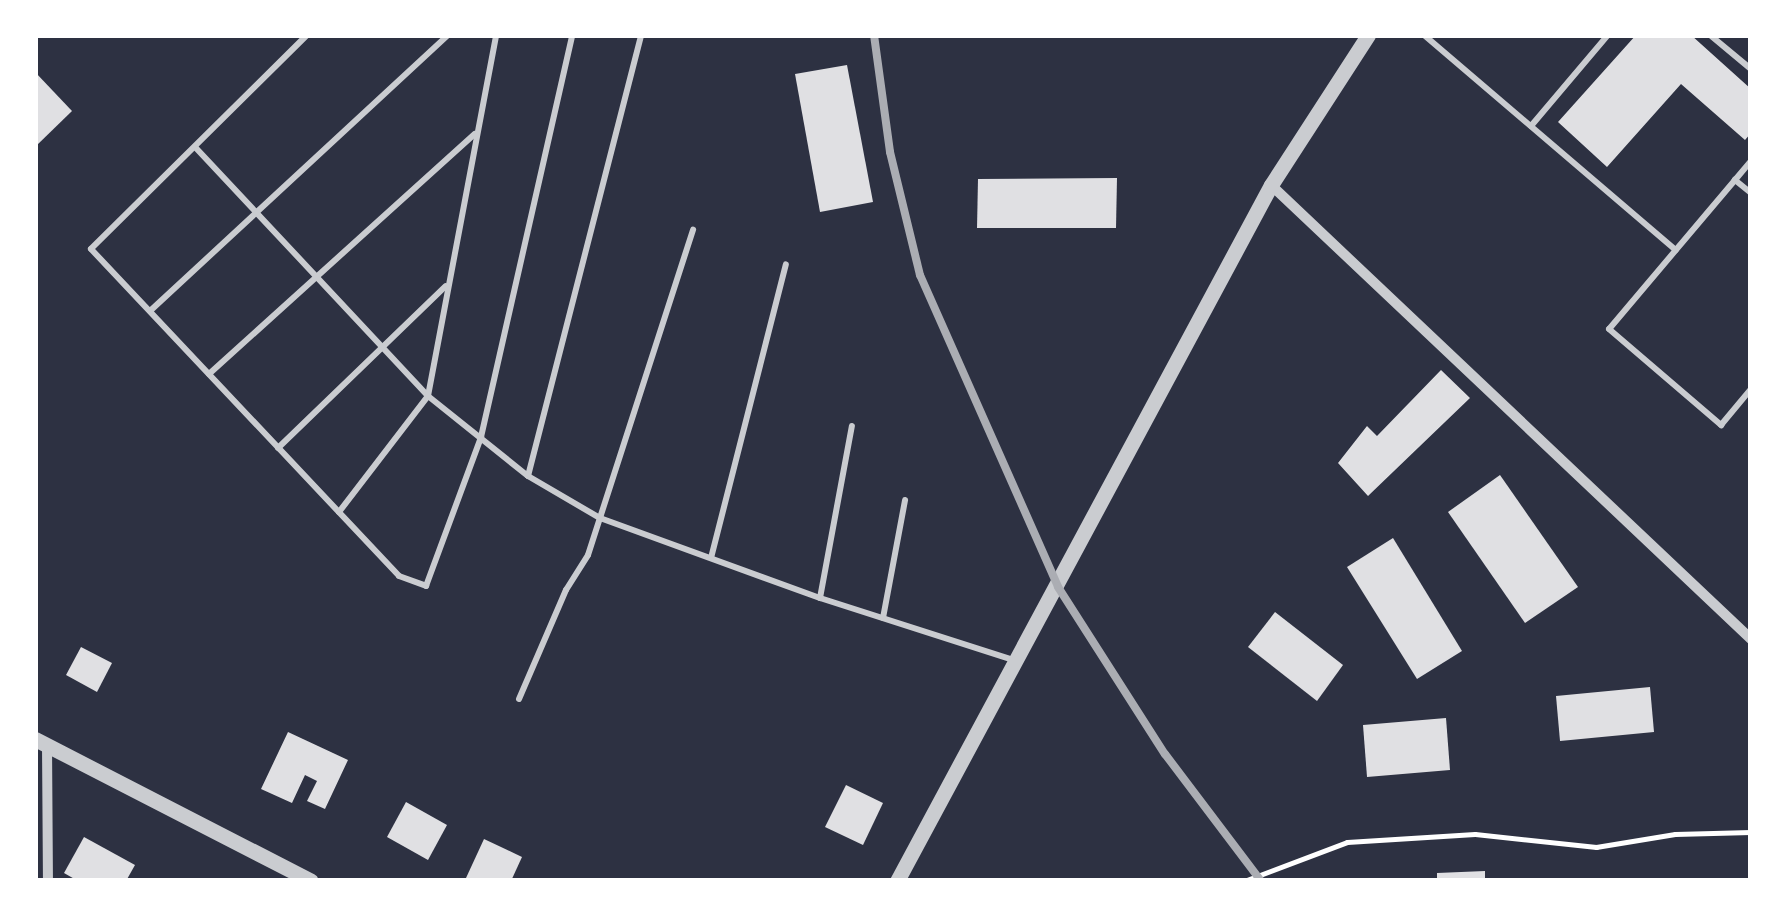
<!DOCTYPE html>
<html>
<head>
<meta charset="utf-8">
<style>
	body { margin:0 }
	#map { position:relative; width:1786px; height:916px; overflow:hidden; background:#2d3142; font-family:"Times New Roman",serif }
	div>[style] { position:absolute }
	[style*='--x'] { left:calc(var(--x)*1px); top:calc(var(--y)*1px); width:calc(var(--w)*1px); rotate:calc(var(--a)*1deg) }
	.building>* { inset:0; background:#e0e0e3 }
	.path>* { height:5px; margin:-2.5px; padding:0 2.5px; transform-origin:2.5px; border-radius:2.5px; background:#fff }
	.service>* { height:6px; margin:-3px; padding:0 3px; transform-origin:3px; border-radius:3px; background:#caccd0 }
	.minor>* { height:10px; margin:-5px; padding:0 5px; transform-origin:5px; border-radius:5px; background:#caccd0 }
	.tertiary>* { height:15px; margin:-7.5px; padding:0 7.5px; transform-origin:7.5px; border-radius:7.5px; background:#caccd0 }
	.rail>* { height:8px; margin:-4px; padding:0 4px; transform-origin:4px; border-radius:4px; background:#abadb3 }
	span { translate:-50% -50%; white-space:nowrap; text-align:center; line-height:1.15; -webkit-text-stroke:8px #fff; paint-order:stroke }
	.frame { position:absolute; inset:0; border:38px solid #fff; pointer-events:none }
</style>
</head>
<body>
<div id="map">
	<div class="building">
		<i style="clip-path:polygon(1636px 35px,1691px 35px,1751px 89px,1751px 133px,1745px 140px,1681px 84px,1607px 167px,1558px 122px)"></i>
		<i style="clip-path:polygon(847px 65px,873px 202px,820px 212px,795px 74px)"></i>
		<i style="clip-path:polygon(35px 72px,72px 111px,35px 147px)"></i>
		<i style="clip-path:polygon(1117px 178px,1116px 228px,977px 228px,978px 179px)"></i>
		<i style="clip-path:polygon(1441px 370px,1470px 398px,1368px 496px,1338px 463px,1367px 426px,1377px 436px)"></i>
		<i style="clip-path:polygon(1500px 475px,1578px 587px,1525px 623px,1448px 512px)"></i>
		<i style="clip-path:polygon(1393px 538px,1462px 651px,1417px 679px,1347px 567px)"></i>
		<i style="clip-path:polygon(1275px 612px,1343px 665px,1317px 701px,1248px 647px)"></i>
		<i style="clip-path:polygon(81px 647px,112px 663px,97px 692px,66px 675px)"></i>
		<i style="clip-path:polygon(1650px 687px,1654px 732px,1560px 741px,1556px 696px)"></i>
		<i style="clip-path:polygon(1446px 718px,1450px 770px,1367px 777px,1363px 725px)"></i>
		<i style="clip-path:polygon(288px 732px,348px 760px,325px 809px,307px 801px,317px 781px,305px 775px,292px 803px,261px 789px)"></i>
		<i style="clip-path:polygon(846px 785px,883px 803px,863px 845px,825px 827px)"></i>
		<i style="clip-path:polygon(406px 802px,447px 825px,428px 860px,387px 837px)"></i>
		<i style="clip-path:polygon(84px 837px,135px 865px,126px 881px,78px 881px,64px 873px)"></i>
		<i style="clip-path:polygon(484px 839px,522px 857px,511px 881px,466px 878px)"></i>
		<i style="clip-path:polygon(1485px 871px,1485px 881px,1437px 881px,1437px 873px)"></i>
	</div>
	<div class="path">
		<i style="--x:1244;--y:881;--w:110;--a:-20.7"></i>
		<i style="--x:1347;--y:842;--w:128;--a:-3.6"></i>
		<i style="--x:1475;--y:834;--w:122;--a:6.1"></i>
		<i style="--x:1596;--y:847;--w:80;--a:-9.3"></i>
		<i style="--x:1675;--y:834;--w:76;--a:-1.5"></i>
	</div>
	<div class="service">
		<i style="--x:307;--y:35;--w:304;--a:135.3"></i>
		<i style="--x:91;--y:249;--w:449;--a:46.7"></i>
		<i style="--x:399;--y:576;--w:29;--a:20"></i>
		<i style="--x:426;--y:586;--w:159;--a:-69.7"></i>
		<i style="--x:481;--y:437;--w:412;--a:-77.2"></i>
		<i style="--x:1424;--y:35;--w:331;--a:40.5"></i>
		<i style="--x:1710;--y:35;--w:53;--a:39.7"></i>
		<i style="--x:1531;--y:126;--w:119;--a:-49.8"></i>
		<i style="--x:195;--y:147;--w:341;--a:46.9"></i>
		<i style="--x:428;--y:396;--w:128;--a:38.7"></i>
		<i style="--x:528;--y:476;--w:83;--a:30.3"></i>
		<i style="--x:600;--y:518;--w:234;--a:20"></i>
		<i style="--x:820;--y:598;--w:206;--a:17.8"></i>
		<i style="--x:1735;--y:180;--w:25;--a:-50"></i>
		<i style="--x:1751;--y:193;--w:21;--a:-141"></i>
		<i style="--x:1735;--y:180;--w:195;--a:130.2"></i>
		<i style="--x:1609;--y:329;--w:148;--a:40.6"></i>
		<i style="--x:1721;--y:425;--w:47;--a:-50.2"></i>
		<i style="--x:150;--y:311;--w:406;--a:-42.8"></i>
		<i style="--x:209;--y:374;--w:358;--a:-42.1"></i>
		<i style="--x:278;--y:448;--w:233;--a:-44"></i>
		<i style="--x:528;--y:476;--w:455;--a:-75.6"></i>
		<i style="--x:339;--y:512;--w:146;--a:-52.5"></i>
		<i style="--x:428;--y:396;--w:367;--a:-79.3"></i>
		<i style="--x:711;--y:558;--w:303;--a:-75.7"></i>
		<i style="--x:820;--y:598;--w:175;--a:-79.5"></i>
		<i style="--x:883;--y:618;--w:120;--a:-79.4"></i>
		<i style="--x:519;--y:699;--w:119;--a:-66.7"></i>
		<i style="--x:566;--y:590;--w:41;--a:-57.8"></i>
		<i style="--x:588;--y:555;--w:342;--a:-72.1"></i>
	</div>
	<div class="minor">
		<i style="--x:1271;--y:185;--w:661;--a:43.41"></i>
		<i style="--x:47;--y:744;--w:137;--a:89.6"></i>
	</div>
	<div class="tertiary">
		<i style="--x:35;--y:739;--w:310;--a:27.2"></i>
		<i style="--x:897;--y:881;--w:790;--a:-61.75"></i>
		<i style="--x:1271;--y:185;--w:179;--a:-57.1"></i>
	</div>
	<div class="rail">
		<i style="--x:874;--y:35;--w:118;--a:82.2"></i>
		<i style="--x:890;--y:152;--w:127;--a:76.3"></i>
		<i style="--x:920;--y:275;--w:341;--a:66.1"></i>
		<i style="--x:1058;--y:587;--w:198;--a:57.4"></i>
		<i style="--x:1165;--y:754;--w:159;--a:52.9"></i>
	</div>
	<div class="frame"></div>
</div>
</body>
</html>
